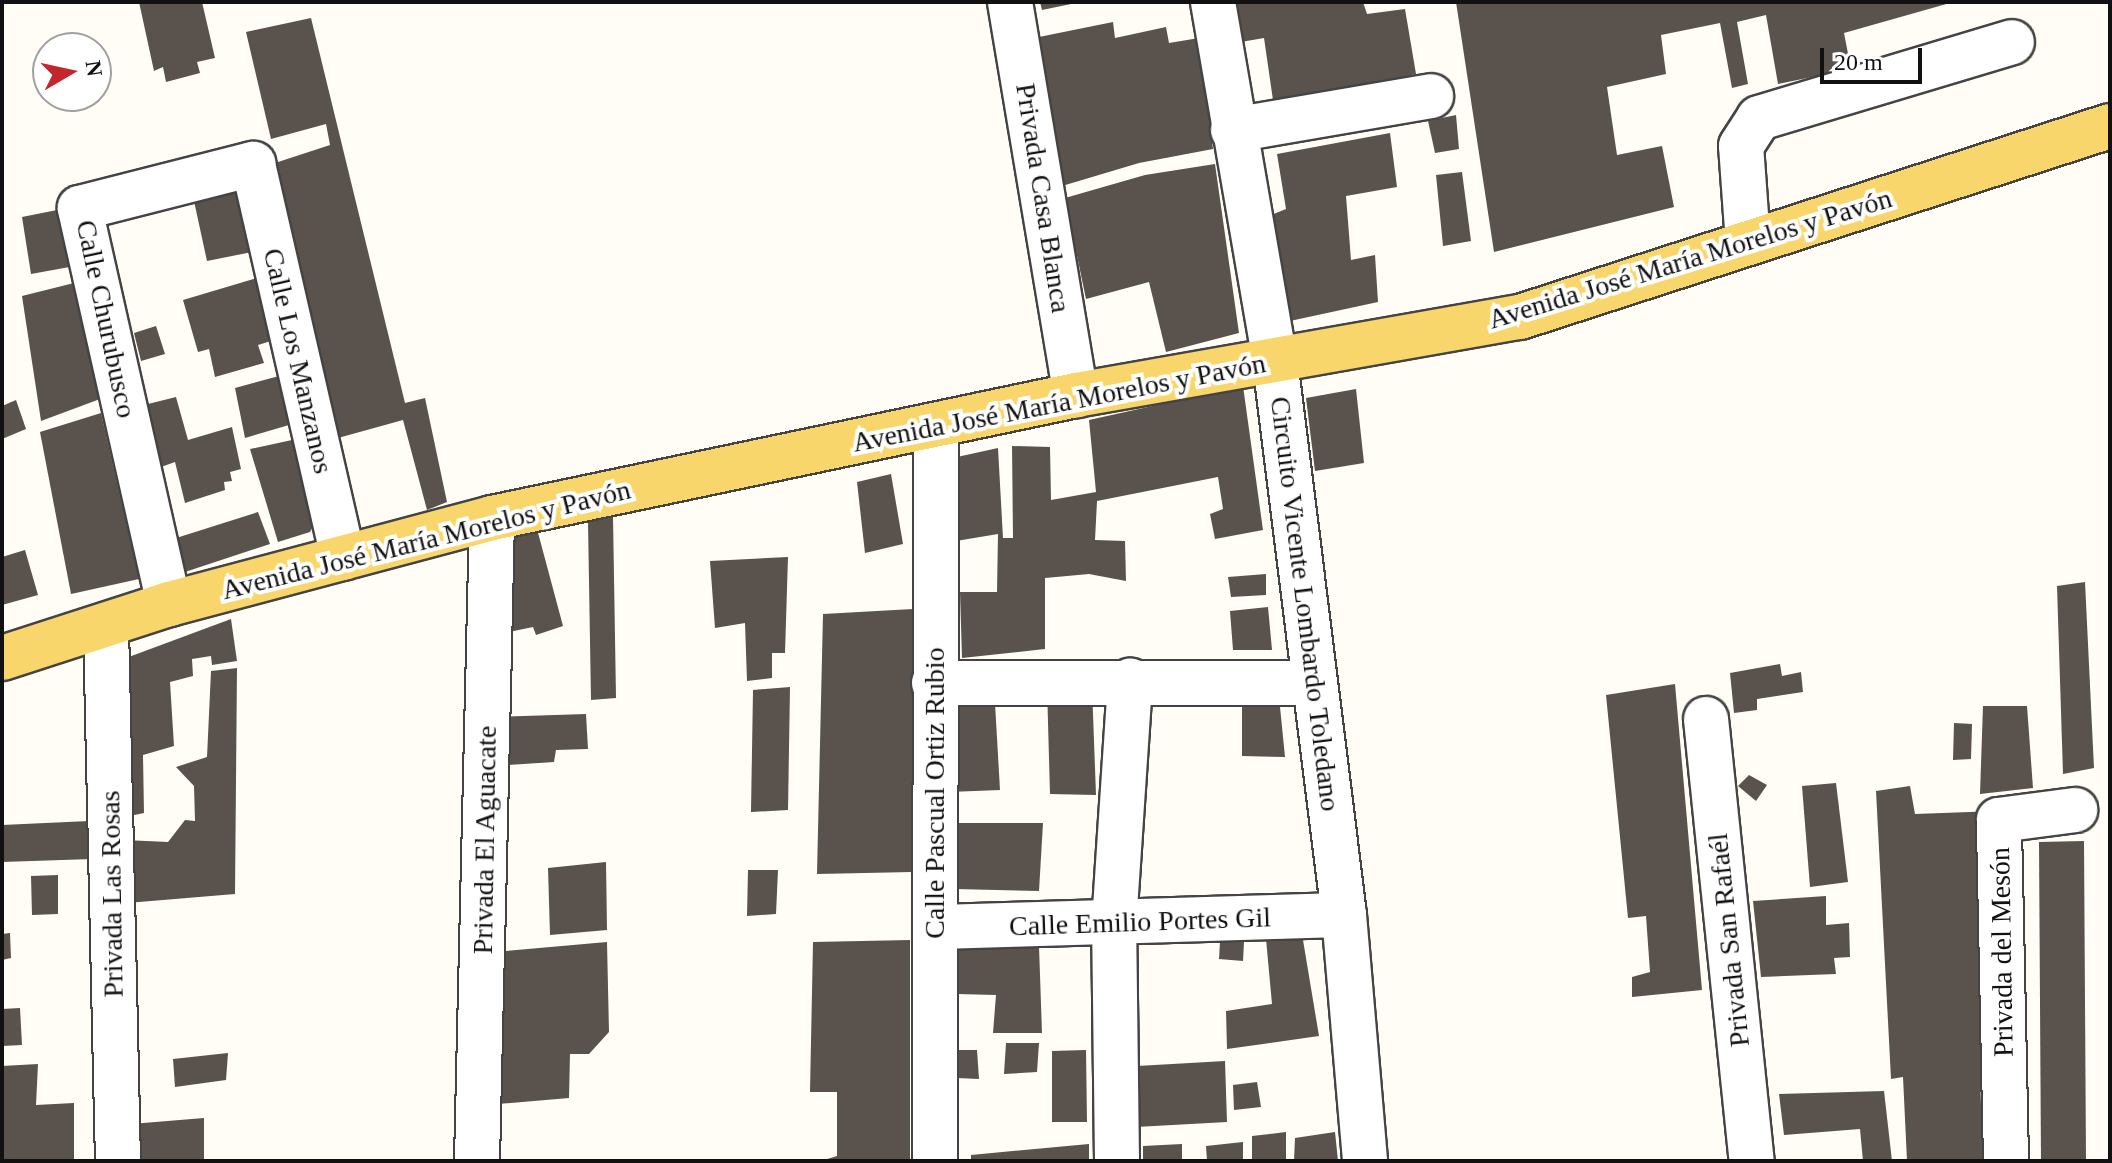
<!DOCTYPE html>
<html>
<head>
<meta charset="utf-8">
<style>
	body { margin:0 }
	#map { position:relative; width:2112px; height:1163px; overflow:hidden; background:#fffdf5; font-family:Georgia,serif }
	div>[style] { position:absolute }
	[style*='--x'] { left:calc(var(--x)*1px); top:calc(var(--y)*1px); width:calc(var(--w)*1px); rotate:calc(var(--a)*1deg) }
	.building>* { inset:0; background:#5a524d }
	.roads { filter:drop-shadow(2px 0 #444) drop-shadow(-2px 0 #444) drop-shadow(0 2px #444) drop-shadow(0 -2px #444) }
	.minor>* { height:44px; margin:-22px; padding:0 22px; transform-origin:22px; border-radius:22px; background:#fff }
	.major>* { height:44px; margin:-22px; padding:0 22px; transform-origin:22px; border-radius:22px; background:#f9d66b }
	span { translate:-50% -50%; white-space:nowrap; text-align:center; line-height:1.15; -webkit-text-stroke:8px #fff; paint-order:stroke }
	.street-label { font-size:28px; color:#111 }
	.frame { position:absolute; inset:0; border:4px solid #111; pointer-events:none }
	.north { position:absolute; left:32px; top:32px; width:80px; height:80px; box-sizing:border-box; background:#fff; border:2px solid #a0a0a0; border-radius:50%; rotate:81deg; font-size:22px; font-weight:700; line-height:32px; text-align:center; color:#111 }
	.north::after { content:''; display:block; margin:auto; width:28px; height:36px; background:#c4262e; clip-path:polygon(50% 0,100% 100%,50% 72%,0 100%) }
	.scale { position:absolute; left:1820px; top:48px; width:102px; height:36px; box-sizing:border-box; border:4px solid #111; border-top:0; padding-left:10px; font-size:24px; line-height:28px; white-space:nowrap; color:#111; -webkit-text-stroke:6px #fff; paint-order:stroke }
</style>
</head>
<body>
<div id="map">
	<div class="building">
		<i style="clip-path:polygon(139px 2px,202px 2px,215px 58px,197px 62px,200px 73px,166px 82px,163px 67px,154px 71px)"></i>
		<i style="clip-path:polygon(1040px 2px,1076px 2px,1076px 3px,1042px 10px)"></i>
		<i style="clip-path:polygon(1229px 2px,1363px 2px,1367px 14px,1405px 9px,1416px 74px,1274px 107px,1264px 38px,1235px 43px)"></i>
		<i style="clip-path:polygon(1456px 2px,1949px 2px,1950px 3px,1844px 33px,1851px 69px,1778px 84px,1766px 15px,1737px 22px,1748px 84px,1732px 88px,1720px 23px,1661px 35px,1666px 74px,1607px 87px,1617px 155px,1662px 146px,1674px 207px,1494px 252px)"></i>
		<i style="clip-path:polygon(311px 18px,405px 403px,425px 398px,447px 502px,427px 510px,403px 420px,338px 438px,275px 163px,330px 145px,326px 124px,271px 139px,246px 32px)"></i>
		<i style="clip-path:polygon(1113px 22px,1115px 38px,1166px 27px,1169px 43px,1199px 38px,1213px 149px,1139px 163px,1062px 186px,1034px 38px)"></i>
		<i style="clip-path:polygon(1456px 115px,1459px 149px,1435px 153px,1428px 121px)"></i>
		<i style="clip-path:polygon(1390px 133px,1397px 187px,1346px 196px,1351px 260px,1375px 255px,1378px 302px,1276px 324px,1266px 217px,1286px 209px,1277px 154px)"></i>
		<i style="clip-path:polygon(1215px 164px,1239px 333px,1166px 352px,1149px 282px,1086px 299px,1065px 198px,1145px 175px)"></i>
		<i style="clip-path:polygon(1462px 172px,1471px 241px,1443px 246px,1436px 175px)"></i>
		<i style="clip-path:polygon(242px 187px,252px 252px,207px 261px,194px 201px)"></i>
		<i style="clip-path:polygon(67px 208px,75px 266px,31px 274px,22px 217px)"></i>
		<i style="clip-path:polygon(257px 278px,271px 341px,258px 345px,264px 363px,215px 377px,209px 349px,198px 352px,183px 300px)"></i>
		<i style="clip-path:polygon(78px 282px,100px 399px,41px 421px,22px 296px)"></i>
		<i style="clip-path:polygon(156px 326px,165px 354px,141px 361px,134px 333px)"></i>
		<i style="clip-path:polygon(279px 376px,289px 425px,245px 438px,235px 388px)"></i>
		<i style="clip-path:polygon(1243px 386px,1263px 530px,1215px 539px,1210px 514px,1223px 509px,1218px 477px,1097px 501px,1095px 540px,1125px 541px,1126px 581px,1089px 574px,1045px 578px,1045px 649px,962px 658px,960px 592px,997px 592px,998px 534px,950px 542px,948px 459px,998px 448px,1003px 538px,1013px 538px,1012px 446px,1050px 447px,1051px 500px,1096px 492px,1089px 420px)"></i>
		<i style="clip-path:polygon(1356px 389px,1364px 463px,1315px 471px,1306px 398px)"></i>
		<i style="clip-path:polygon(176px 397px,188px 440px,232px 427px,241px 469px,230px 472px,232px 481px,224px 482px,225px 490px,185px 503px,175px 462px,161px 467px,144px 405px)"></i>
		<i style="clip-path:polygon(16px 400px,26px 429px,2px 439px,2px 406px)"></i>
		<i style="clip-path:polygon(101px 413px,139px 579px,71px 594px,40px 432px)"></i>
		<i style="clip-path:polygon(292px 440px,316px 520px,310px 532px,278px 542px,250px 449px)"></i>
		<i style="clip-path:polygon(891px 474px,903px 544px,865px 553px,857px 482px)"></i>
		<i style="clip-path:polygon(258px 512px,270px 544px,185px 572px,173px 539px)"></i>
		<i style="clip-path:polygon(613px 517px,616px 698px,591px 700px,588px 522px)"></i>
		<i style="clip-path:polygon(537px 529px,563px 626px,536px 635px,533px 627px,509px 632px,492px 540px)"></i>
		<i style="clip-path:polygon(25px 550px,38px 595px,2px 605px,2px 557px)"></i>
		<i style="clip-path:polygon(788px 557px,785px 653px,772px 653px,772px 678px,747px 681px,745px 623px,715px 628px,710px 561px)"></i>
		<i style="clip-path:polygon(1266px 574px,1266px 595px,1231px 597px,1228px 577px)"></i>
		<i style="clip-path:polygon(2085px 582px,2094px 768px,2063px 774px,2057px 586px)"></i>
		<i style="clip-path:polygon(1268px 607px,1272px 650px,1233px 650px,1230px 611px)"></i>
		<i style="clip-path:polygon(913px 609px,912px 872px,817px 874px,823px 614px)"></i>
		<i style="clip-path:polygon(231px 619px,237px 661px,212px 665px,211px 656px,192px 659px,193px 676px,170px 682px,174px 746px,143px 755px,144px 813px,125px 817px,118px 661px)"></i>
		<i style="clip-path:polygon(1780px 664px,1782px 676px,1801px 672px,1803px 692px,1757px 699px,1757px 710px,1734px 713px,1730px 673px)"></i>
		<i style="clip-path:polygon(237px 668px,235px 894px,127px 903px,124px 840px,168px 842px,185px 820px,195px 821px,194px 786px,176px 767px,207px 757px,211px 671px)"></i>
		<i style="clip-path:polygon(1675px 684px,1702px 990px,1632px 997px,1632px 977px,1650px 972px,1646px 916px,1628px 918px,1606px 695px)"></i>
		<i style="clip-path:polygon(994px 686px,1000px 790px,949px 792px,943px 689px)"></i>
		<i style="clip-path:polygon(1047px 686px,1092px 687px,1096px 795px,1050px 794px)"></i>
		<i style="clip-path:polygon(790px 687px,788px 810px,751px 812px,753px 690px)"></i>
		<i style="clip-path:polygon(1279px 697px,1285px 757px,1242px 756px,1242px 700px)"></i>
		<i style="clip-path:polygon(1983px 706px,2027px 706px,2033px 788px,1980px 794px)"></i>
		<i style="clip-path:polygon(586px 714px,588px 749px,556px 750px,554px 762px,495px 766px,496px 717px)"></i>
		<i style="clip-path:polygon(1954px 723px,1972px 724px,1971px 759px,1953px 760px)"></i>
		<i style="clip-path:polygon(1749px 775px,1767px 785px,1756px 801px,1738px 786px)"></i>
		<i style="clip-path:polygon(1836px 783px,1848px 882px,1810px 887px,1802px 786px)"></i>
		<i style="clip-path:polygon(1910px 786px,1915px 814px,1997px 811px,1999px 1075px,1980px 1077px,1983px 1161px,1907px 1161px,1903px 1077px,1891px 1079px,1876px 791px)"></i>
		<i style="clip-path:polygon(89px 821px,92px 859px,2px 862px,2px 825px)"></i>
		<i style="clip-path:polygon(956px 823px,1043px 823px,1039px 891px,955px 889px)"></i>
		<i style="clip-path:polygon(2084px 841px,2086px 1161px,2041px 1161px,2039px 842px)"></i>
		<i style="clip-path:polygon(606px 862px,607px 930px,550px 935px,548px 868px)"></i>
		<i style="clip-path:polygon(748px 870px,778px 870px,776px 914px,747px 916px)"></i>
		<i style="clip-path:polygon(58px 875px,58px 914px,32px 915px,31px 876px)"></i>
		<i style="clip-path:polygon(1826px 896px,1826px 925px,1849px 923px,1850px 957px,1834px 958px,1836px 974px,1761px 977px,1753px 901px)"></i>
		<i style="clip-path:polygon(506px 921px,506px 951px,607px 942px,609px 1032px,589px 1054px,570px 1054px,569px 1098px,486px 1105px,485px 924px)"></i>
		<i style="clip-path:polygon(10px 933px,11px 958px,2px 960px,2px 934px)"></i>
		<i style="clip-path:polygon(1302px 934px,1319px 1036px,1227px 1049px,1226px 1011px,1272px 1004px,1266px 939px)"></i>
		<i style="clip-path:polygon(910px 940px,910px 1161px,821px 1161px,837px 1156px,837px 1092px,810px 1092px,813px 942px)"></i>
		<i style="clip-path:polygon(1220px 942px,1244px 942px,1243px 961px,1219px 959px)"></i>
		<i style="clip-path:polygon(955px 944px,1039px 946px,1042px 1033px,993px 1033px,996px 995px,957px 994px)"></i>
		<i style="clip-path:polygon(20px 1008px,22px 1045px,2px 1046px,2px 1009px)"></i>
		<i style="clip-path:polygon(1006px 1043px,1039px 1043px,1037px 1072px,1004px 1074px)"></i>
		<i style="clip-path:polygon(957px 1050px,977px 1050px,979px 1079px,957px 1078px)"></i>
		<i style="clip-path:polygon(1086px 1050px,1087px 1122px,1052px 1122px,1052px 1051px)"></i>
		<i style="clip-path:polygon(228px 1053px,226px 1080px,175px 1087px,173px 1059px)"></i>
		<i style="clip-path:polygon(1225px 1061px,1227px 1122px,1136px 1127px,1137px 1066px)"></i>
		<i style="clip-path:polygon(38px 1064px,36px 1105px,74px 1103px,74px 1161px,4px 1161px,2px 1066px)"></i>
		<i style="clip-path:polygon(1257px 1082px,1261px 1107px,1234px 1110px,1233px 1085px)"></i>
		<i style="clip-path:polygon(1884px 1091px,1892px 1161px,1863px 1161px,1860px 1129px,1784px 1135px,1779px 1094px)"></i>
		<i style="clip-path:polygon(204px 1118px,204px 1161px,132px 1161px,131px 1124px)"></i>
		<i style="clip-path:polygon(1286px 1132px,1286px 1161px,1252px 1161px,1252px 1136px)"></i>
		<i style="clip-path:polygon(1335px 1132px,1338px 1161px,1294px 1161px,1295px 1138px)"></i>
		<i style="clip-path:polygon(1243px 1142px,1243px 1161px,1207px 1161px,1206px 1146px)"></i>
		<i style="clip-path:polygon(1089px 1144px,1089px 1161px,971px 1161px,971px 1155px)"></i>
		<i style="clip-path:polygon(1182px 1144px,1182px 1161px,1143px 1161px,1143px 1146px)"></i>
	</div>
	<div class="roads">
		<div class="minor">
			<i style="--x:1010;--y:2;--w:399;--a:80.5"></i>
			<i style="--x:1213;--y:2;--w:364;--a:80.2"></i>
			<i style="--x:1275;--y:361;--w:558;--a:82.9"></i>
			<i style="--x:1344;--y:915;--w:247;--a:85.1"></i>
			<i style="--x:1233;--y:130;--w:201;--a:-9.7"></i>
			<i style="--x:1748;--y:243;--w:97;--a:-94.1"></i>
			<i style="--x:1741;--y:146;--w:33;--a:-57"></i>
			<i style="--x:1759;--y:118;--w:264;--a:-16.7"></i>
			<i style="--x:169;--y:604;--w:406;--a:-102.7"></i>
			<i style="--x:80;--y:208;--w:179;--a:-14.3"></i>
			<i style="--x:253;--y:164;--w:404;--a:77.1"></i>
			<i style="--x:106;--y:626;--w:535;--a:88.72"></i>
			<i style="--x:934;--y:683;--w:381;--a:0"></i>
			<i style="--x:1706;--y:719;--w:444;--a:84.1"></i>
			<i style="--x:936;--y:927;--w:408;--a:-1.7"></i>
			<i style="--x:477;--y:1161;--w:643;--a:-88.66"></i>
			<i style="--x:935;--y:1161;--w:736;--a:-89.92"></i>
			<i style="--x:1117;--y:1161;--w:237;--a:-90.7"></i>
			<i style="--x:1114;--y:924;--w:244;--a:-86.2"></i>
			<i style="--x:2006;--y:1161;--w:341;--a:-91.2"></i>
			<i style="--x:1999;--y:820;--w:77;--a:-7.5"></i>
		</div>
		<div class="major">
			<i style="--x:2;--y:658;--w:176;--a:-17.9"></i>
			<i style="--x:169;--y:604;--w:334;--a:-14.9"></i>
			<i style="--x:492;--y:518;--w:597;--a:-11.89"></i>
			<i style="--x:1076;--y:395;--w:451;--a:-10"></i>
			<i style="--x:1520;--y:317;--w:620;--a:-17.94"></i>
		</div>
	</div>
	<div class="street-label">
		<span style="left:1043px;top:198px;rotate:81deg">Privada Casa Blanca</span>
		<span style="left:1690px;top:259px;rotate:-17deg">Avenida José María Morelos y Pavón</span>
		<span style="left:106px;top:319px;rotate:78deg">Calle Churubusco</span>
		<span style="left:298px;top:361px;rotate:77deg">Calle Los Manzanos</span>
		<span style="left:1059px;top:403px;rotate:-11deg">Avenida José María Morelos y Pavón</span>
		<span style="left:426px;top:540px;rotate:-14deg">Avenida José María Morelos y Pavón</span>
		<span style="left:1305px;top:604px;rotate:83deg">Circuito Vicente Lombardo Toledano</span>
		<span style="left:935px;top:793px;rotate:-90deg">Calle Pascual Ortiz Rubio</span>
		<span style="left:485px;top:840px;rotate:-89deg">Privada El Aguacate</span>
		<span style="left:112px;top:894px;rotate:-91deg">Privada Las Rosas</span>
		<span style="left:1140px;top:922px;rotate:-2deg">Calle Emilio Portes Gil</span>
		<span style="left:1729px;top:940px;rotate:-96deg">Privada San Rafaél</span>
		<span style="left:2002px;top:952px;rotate:-91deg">Privada del Mesón</span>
	</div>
	<div class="frame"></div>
	<div class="north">N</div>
	<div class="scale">20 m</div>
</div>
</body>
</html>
